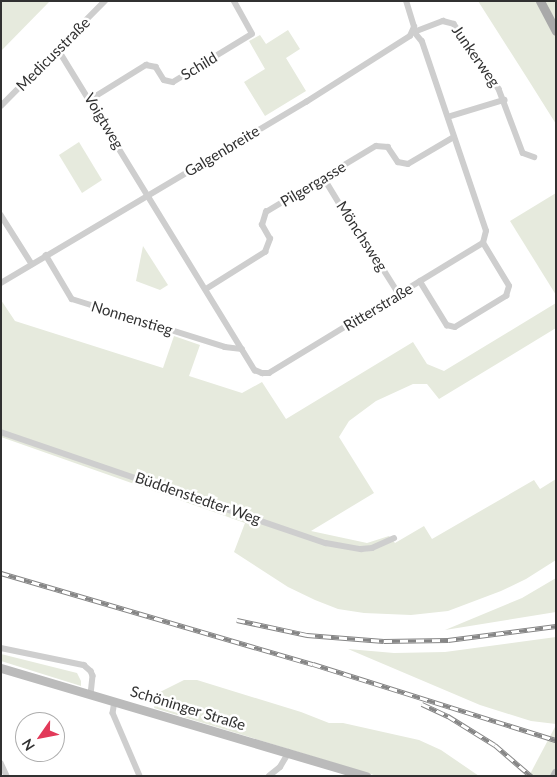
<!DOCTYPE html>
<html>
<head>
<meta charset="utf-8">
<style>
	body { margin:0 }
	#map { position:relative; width:557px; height:777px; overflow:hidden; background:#fff; font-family:Lato,sans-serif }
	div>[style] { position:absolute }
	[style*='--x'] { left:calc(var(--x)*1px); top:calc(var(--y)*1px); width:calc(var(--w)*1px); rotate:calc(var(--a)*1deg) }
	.green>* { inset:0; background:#e6eadd }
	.street>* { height:5.5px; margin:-2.75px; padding:0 2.75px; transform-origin:2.75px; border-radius:2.75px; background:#cecece }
	.secondary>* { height:9px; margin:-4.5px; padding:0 4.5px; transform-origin:4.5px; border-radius:4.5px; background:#bbb }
	.primary>* { height:9px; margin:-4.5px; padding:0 4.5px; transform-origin:4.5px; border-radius:4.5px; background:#a9a9a9 }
	.rail>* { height:4.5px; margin-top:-2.25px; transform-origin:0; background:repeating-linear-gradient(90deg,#fff 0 8px,#868686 0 16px); box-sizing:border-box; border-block:1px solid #868686 }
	span { translate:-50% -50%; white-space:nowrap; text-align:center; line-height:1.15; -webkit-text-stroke:5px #fff; paint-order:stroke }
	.street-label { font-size:15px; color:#313131 }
	.frame { position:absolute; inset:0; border:2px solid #313131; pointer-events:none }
	.north { position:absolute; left:15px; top:712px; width:50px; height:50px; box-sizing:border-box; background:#fff; border:1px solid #adadad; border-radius:50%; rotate:237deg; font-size:14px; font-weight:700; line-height:20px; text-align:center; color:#313131 }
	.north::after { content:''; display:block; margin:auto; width:18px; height:22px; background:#e23959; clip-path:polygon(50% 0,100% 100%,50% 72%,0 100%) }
</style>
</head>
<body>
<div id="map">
	<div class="green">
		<i style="clip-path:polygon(1px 1px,50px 1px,1px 51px)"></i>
		<i style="clip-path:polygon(478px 1px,556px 1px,556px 124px,529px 81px)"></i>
		<i style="clip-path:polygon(288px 30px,300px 49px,286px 58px,306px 91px,265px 116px,244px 82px,265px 69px,249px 41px,260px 35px,266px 44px)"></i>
		<i style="clip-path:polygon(79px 142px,102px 180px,82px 193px,59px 155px)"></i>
		<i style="clip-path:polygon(556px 193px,556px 295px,510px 221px)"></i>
		<i style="clip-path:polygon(143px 246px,168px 285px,160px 290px,136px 281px)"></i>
		<i style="clip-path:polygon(1px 300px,15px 321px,163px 368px,174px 336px,200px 345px,189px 376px,242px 393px,262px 382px,286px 419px,413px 342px,427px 364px,444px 371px,556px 303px,556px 328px,439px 399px,427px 384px,413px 384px,376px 401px,349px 421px,339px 437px,374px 493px,311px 531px,367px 543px,389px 536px,395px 543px,424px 526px,432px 539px,534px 480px,540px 489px,556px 479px,556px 560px,526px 579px,501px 591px,448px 611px,411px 615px,364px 613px,338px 609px,315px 600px,288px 587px,234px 552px,245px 523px,1px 437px)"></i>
		<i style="clip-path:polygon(556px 578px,556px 612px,445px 630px,522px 598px)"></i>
		<i style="clip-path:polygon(556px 637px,556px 724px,531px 721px,480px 705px,348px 649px,394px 653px,445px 652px)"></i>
		<i style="clip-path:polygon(1px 654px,77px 673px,81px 681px,81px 686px,1px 661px)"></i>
		<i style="clip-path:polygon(184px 680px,197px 680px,301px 712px,329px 723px,343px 723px,419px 740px,441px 750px,479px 776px,377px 776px,154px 708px,158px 693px)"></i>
		<i style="clip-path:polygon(556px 725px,556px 776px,529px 776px)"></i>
	</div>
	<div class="street">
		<i style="--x:58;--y:49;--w:377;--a:58.5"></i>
		<i style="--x:255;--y:370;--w:8;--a:23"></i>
		<i style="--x:262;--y:373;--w:7;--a:0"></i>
		<i style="--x:269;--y:373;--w:250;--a:-31.3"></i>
		<i style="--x:483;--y:243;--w:12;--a:-76"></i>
		<i style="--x:486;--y:231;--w:200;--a:-108.7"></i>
		<i style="--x:422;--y:42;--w:13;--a:-129"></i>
		<i style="--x:414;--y:32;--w:31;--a:-21"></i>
		<i style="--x:443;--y:21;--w:11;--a:15"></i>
		<i style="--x:454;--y:24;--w:79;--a:55.3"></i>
		<i style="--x:499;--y:89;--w:68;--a:69.4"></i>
		<i style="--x:523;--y:153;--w:12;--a:20"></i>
		<i style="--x:91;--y:99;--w:65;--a:-31.7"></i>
		<i style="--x:146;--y:65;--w:10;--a:11"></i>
		<i style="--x:156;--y:67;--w:15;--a:58"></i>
		<i style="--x:164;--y:80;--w:9;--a:13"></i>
		<i style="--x:173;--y:82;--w:92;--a:-31.3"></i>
		<i style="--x:252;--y:34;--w:38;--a:-119"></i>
		<i style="--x:1;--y:106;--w:148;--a:-45.3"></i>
		<i style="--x:448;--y:117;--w:59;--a:-16.9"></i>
		<i style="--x:324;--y:178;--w:92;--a:58.7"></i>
		<i style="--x:372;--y:257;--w:5;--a:22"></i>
		<i style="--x:377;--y:259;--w:41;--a:57.8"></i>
		<i style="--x:1;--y:215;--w:58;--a:57.7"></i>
		<i style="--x:46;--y:255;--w:51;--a:59.4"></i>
		<i style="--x:72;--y:299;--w:160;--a:17.4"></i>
		<i style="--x:225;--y:347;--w:17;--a:7"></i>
		<i style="--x:420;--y:281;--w:52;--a:58.5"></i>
		<i style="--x:447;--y:325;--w:8;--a:14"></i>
		<i style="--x:455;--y:327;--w:60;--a:-31.3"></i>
		<i style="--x:506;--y:296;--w:10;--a:-73"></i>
		<i style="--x:509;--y:286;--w:50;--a:-121.2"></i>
		<i style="--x:1;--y:283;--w:355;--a:-30.7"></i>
		<i style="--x:306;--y:102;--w:123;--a:-32.4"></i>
		<i style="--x:410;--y:36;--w:10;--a:-66"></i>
		<i style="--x:414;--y:27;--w:27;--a:-107"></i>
		<i style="--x:206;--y:289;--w:70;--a:-32.1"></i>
		<i style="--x:265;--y:252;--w:14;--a:-69"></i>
		<i style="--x:270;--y:239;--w:16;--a:-120"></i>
		<i style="--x:262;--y:225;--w:14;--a:-73"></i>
		<i style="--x:266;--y:212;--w:128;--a:-31"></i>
		<i style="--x:376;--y:146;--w:12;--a:5"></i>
		<i style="--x:388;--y:147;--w:18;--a:56"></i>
		<i style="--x:398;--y:162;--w:10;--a:11"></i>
		<i style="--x:408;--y:164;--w:53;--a:-30.4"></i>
		<i style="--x:1;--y:432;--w:343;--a:18.9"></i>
		<i style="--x:326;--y:543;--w:36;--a:10"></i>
		<i style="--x:361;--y:549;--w:11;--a:-5"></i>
		<i style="--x:372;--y:548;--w:24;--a:-24"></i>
		<i style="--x:1;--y:648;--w:85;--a:11.6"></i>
		<i style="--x:84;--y:665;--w:9;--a:41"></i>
		<i style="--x:91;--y:671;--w:5;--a:68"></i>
		<i style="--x:93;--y:676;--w:18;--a:96"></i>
		<i style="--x:115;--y:701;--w:12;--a:99"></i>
		<i style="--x:113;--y:713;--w:69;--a:66.8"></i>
		<i style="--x:1;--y:763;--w:14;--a:65"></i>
		<i style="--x:269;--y:776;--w:14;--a:-39"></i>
		<i style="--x:280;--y:767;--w:17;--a:-59"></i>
	</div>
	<div class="secondary">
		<i style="--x:1;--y:668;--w:381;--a:16.5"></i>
		<i style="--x:554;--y:776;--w:4;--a:-63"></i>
	</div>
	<div class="primary">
		<i style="--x:540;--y:1;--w:34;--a:62"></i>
	</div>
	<div class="rail">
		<i style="--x:1;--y:573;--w:325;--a:16.3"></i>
		<i style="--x:313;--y:664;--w:255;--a:17.4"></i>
		<i style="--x:237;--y:620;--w:72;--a:12.1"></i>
		<i style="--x:307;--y:635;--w:77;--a:4.5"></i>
		<i style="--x:384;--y:641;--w:64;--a:-0.9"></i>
		<i style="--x:448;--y:640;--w:109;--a:-7.4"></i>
		<i style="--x:422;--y:704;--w:29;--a:25"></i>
		<i style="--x:448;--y:716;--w:55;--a:31.7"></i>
		<i style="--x:495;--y:745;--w:48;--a:40.7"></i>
	</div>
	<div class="street-label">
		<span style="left:53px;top:54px;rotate:-45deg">Medicusstraße</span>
		<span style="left:476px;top:56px;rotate:55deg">Junkerweg</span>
		<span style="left:199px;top:66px;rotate:-31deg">Schild</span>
		<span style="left:104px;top:121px;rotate:59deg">Voigtweg</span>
		<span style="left:222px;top:151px;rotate:-31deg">Galgenbreite</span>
		<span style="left:313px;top:184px;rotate:-31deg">Pilgergasse</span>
		<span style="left:362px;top:236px;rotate:57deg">Mönchsweg</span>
		<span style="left:378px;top:307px;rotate:-31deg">Ritterstraße</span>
		<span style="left:132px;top:318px;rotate:17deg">Nonnenstieg</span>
		<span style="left:198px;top:498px;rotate:19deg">Büddenstedter Weg</span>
		<span style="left:188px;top:708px;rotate:17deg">Schöninger Straße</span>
	</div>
	<div class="frame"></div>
	<div class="north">N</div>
</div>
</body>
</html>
